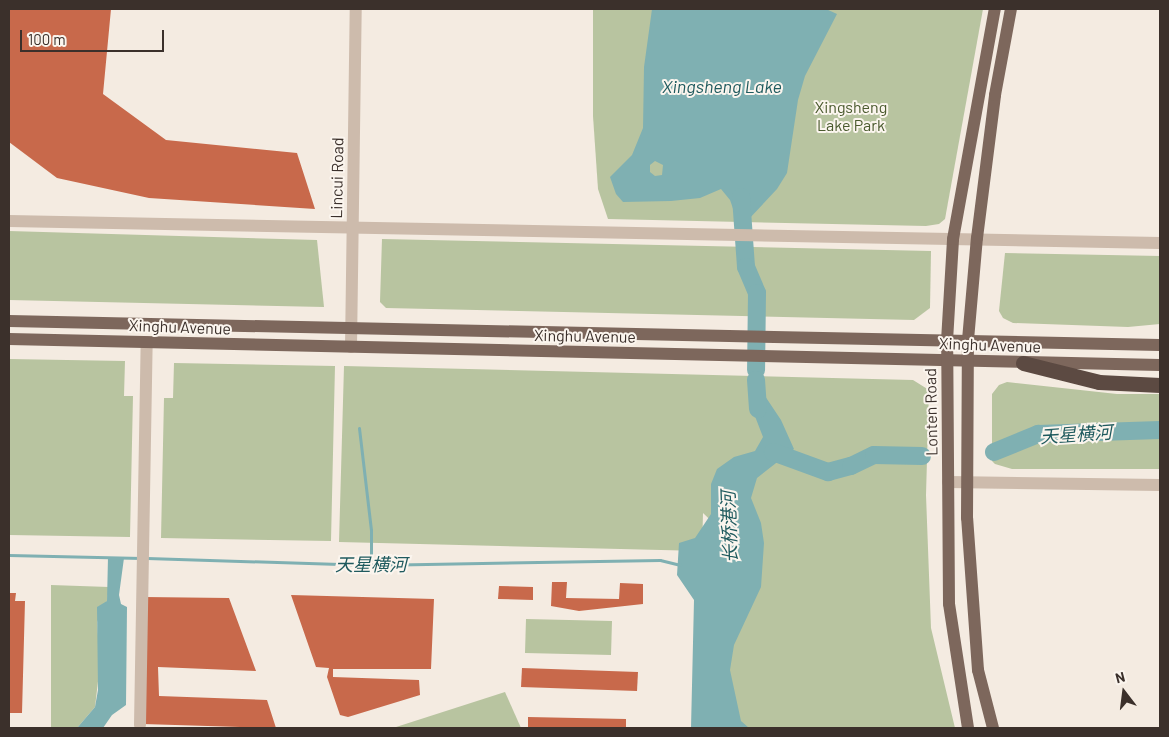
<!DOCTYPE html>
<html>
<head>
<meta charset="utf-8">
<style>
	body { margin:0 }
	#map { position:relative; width:1169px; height:737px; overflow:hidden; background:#f4ebe1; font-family:Barlow,"Noto Sans SC",sans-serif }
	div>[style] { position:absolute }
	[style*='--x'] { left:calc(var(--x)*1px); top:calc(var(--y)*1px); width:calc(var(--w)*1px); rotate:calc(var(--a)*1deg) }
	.green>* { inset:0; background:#b8c4a0 }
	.water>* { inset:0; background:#7fb0b2 }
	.stream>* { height:3px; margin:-1.5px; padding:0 1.5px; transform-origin:1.5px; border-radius:1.5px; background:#7fb0b2 }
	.river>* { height:18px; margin:-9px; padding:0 9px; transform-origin:9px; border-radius:9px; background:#7fb0b2 }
	.building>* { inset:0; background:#c8694b }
	.minor>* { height:12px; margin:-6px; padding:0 6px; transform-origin:6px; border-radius:6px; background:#cdbbac }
	.major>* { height:12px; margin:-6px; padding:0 6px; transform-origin:6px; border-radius:6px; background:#7d675c }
	.highway>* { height:15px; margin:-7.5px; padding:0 7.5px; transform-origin:7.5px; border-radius:7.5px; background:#5c4a42 }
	span { translate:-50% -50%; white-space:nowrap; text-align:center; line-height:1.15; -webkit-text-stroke:4px #fbf5ee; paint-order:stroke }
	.park-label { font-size:16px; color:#4a5a2e }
	.street-label { font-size:16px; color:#3b302b }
	.water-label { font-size:18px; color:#1f5a5e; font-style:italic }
	.frame { position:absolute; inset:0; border:10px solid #3b302b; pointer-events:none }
	.north { position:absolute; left:1099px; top:667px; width:50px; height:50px; -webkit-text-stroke:4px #fbf5ee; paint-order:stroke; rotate:345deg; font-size:14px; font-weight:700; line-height:20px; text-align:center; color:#3b302b }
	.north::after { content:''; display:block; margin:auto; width:18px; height:22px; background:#3b302b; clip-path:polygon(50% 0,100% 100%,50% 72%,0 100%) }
	.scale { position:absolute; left:20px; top:30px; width:144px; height:22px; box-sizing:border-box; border:2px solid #3b302b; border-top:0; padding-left:6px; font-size:15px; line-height:18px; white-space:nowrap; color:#3b302b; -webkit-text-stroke:4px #fbf5ee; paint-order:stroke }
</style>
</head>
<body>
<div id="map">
	<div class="green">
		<i style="clip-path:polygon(593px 9px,983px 9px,945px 219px,939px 224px,926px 226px,608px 219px,598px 189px,593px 116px)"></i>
		<i style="clip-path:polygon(9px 231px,317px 240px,324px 307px,9px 300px)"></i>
		<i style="clip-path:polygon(382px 239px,931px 251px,930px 308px,914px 320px,386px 308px,380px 302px)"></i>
		<i style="clip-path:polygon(1005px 253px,1160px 256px,1160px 324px,1128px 327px,1013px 323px,1003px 318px,999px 311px)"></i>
		<i style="clip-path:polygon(9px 359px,125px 361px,124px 396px,133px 396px,130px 537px,9px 535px)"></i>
		<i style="clip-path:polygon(174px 363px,335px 366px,331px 541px,161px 538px,164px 398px,173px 398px)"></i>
		<i style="clip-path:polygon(344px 366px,913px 380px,929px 390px,926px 495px,931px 628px,955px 728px,705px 728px,733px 542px,703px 513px,702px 551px,339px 542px)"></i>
		<i style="clip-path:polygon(1007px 382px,1117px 394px,1160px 394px,1160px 469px,1012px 469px,995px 464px,992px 461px,992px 394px,999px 385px)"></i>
		<i style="clip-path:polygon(51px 585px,109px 587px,107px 601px,97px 622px,100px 664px,95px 707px,77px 728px,51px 728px)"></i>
		<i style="clip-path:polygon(526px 619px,612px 621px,611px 655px,525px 653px)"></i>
		<i style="clip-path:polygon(505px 692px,521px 728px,393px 728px)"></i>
	</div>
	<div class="water">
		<i style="clip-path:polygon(evenodd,652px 9px,826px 9px,837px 14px,805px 76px,798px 100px,787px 173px,777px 189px,748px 220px,737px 220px,730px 200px,721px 189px,700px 198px,671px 201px,623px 202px,616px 194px,610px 177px,632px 155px,643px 128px,644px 67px,652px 9px,655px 161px,663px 165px,662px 175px,655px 176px,650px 172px,650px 165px,655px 161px)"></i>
		<i style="clip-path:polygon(752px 382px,761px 390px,781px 420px,794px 449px,757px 478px,751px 498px,761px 523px,764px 543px,761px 587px,734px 645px,730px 670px,741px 721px,749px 728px,691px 728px,694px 600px,677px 575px,679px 543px,695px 538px,711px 514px,711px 484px,717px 469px,734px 457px,755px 451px,763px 437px,751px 406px)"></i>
		<i style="clip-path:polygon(108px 557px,124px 558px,119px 595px,121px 604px,127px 607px,126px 705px,112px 715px,103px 728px,77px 728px,95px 707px,98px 690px,97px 607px,107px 601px)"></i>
	</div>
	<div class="stream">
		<i style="--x:359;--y:428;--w:103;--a:83.3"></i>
		<i style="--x:371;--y:530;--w:35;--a:90"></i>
		<i style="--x:9;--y:555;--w:132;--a:1.3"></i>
		<i style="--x:147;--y:558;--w:224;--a:1.8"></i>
		<i style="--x:371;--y:565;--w:289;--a:-1"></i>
		<i style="--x:660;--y:560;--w:21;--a:14"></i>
	</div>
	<div class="river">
		<i style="--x:741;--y:197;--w:70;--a:85.9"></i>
		<i style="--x:746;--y:267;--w:28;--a:67"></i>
		<i style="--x:757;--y:293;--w:77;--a:90.7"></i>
		<i style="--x:756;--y:380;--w:29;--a:86"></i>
		<i style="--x:773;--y:452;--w:59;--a:20"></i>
		<i style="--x:828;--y:472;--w:24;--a:-15"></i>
		<i style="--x:851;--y:466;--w:25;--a:-26"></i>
		<i style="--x:874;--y:455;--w:48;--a:1.2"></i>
		<i style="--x:994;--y:452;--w:48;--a:-22.2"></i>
		<i style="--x:1038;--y:434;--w:122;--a:-1.9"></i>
	</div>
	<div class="building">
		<i style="clip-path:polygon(9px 9px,111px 9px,103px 94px,166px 140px,297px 153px,315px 209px,149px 198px,57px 178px,9px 142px)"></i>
		<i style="clip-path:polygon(552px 582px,567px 582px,566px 598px,619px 599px,620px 583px,643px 584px,643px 604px,579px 611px,551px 606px)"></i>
		<i style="clip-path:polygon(499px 586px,533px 587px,533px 600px,498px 599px)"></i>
		<i style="clip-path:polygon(9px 593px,16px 593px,15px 601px,25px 601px,22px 713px,9px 713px)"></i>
		<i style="clip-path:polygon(291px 595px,434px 599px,431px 669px,333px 669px,333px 677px,419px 680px,420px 695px,348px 717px,340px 715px,327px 677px,329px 668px,316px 667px)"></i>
		<i style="clip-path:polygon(144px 597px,229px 598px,256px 671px,158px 667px,159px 696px,267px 700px,276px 728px,143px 724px)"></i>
		<i style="clip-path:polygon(522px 668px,638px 672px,637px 691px,521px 687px)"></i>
		<i style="clip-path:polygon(528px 717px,626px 719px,626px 728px,528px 728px)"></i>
	</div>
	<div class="minor">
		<i style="--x:9;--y:221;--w:1151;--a:1.1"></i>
		<i style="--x:351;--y:347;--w:338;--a:-89.2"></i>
		<i style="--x:948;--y:482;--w:212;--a:0.8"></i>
		<i style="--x:140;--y:725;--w:383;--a:-89"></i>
	</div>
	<div class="major">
		<i style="--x:9;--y:321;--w:1151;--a:1.19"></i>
		<i style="--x:9;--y:339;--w:1151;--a:1.29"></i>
		<i style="--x:968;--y:728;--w:125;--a:-98.7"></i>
		<i style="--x:949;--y:604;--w:263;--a:-90.4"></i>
		<i style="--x:947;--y:341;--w:102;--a:-86.6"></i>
		<i style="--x:953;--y:239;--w:234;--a:-79.7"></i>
		<i style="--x:993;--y:728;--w:60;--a:-104.5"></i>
		<i style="--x:978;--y:670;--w:152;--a:-94.1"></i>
		<i style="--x:967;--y:518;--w:178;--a:-89.7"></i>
		<i style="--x:968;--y:340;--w:102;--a:-85"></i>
		<i style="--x:977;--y:238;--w:144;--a:-82.8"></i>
		<i style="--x:995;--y:95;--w:87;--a:-79.5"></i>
	</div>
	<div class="highway">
		<i style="--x:1023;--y:363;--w:78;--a:14"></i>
		<i style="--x:1099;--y:382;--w:61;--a:2.8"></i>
	</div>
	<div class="park-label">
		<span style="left:851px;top:116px">Xingsheng<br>Lake Park</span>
	</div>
	<div class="street-label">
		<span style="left:337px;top:178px;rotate:-89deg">Lincui Road</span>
		<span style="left:180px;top:327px;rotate:2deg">Xinghu Avenue</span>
		<span style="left:585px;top:336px;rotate:1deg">Xinghu Avenue</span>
		<span style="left:990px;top:345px;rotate:2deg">Xinghu Avenue</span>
		<span style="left:931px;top:412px;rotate:-91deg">Lonten Road</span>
	</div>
	<div class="water-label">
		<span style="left:722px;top:86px">Xingsheng Lake</span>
		<span style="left:1076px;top:434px;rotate:-4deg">天星横河</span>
		<span style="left:729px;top:527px;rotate:-92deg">长桥港河</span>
		<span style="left:371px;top:564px">天星横河</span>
	</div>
	<div class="frame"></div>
	<div class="north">N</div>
	<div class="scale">100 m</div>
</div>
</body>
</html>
